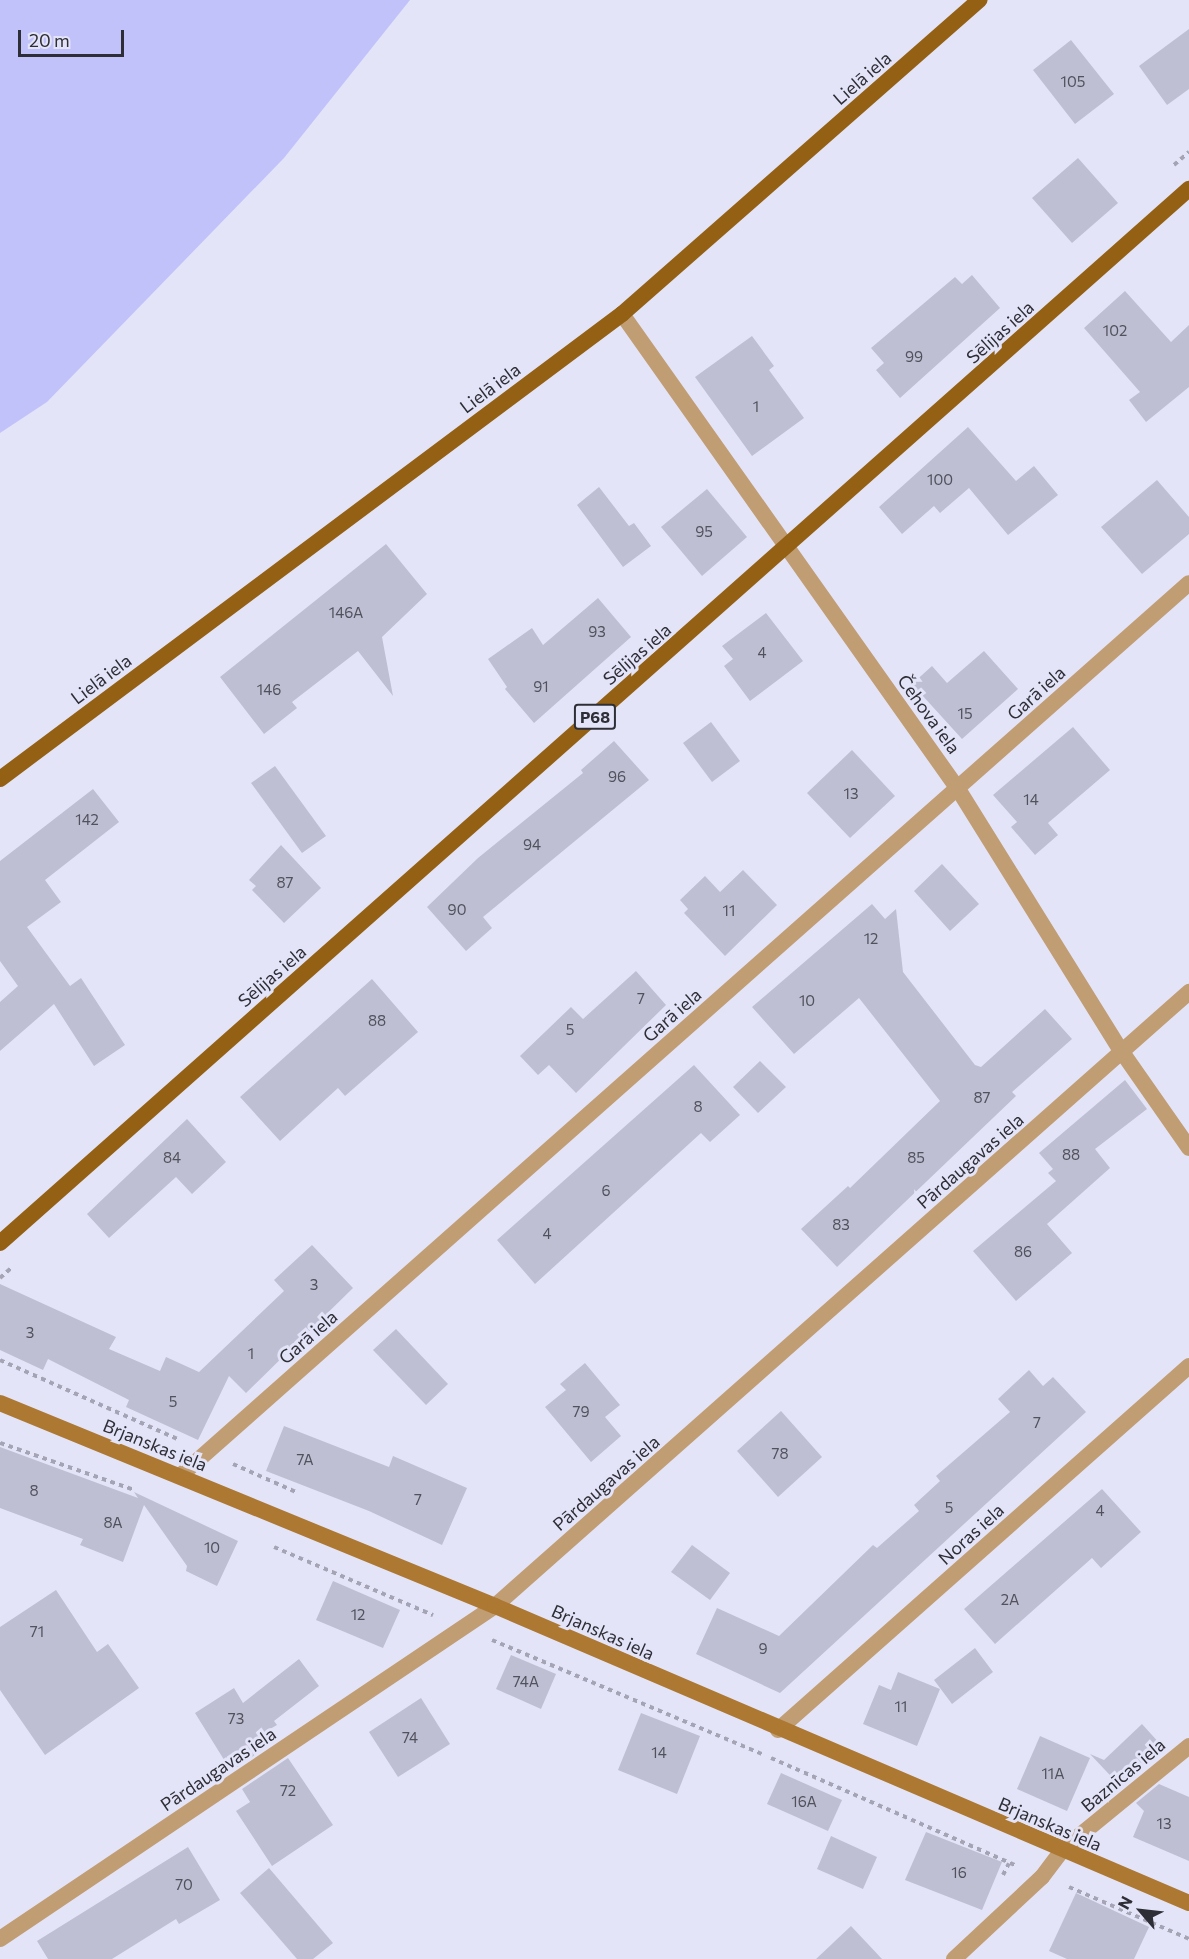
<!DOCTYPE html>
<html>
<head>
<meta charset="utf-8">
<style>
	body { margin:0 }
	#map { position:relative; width:1189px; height:1959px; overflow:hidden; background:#e4e4f9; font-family:Commissioner,sans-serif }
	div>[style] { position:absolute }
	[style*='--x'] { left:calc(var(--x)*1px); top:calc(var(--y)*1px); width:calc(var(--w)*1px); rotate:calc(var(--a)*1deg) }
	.water>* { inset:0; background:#c2c2fb }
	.building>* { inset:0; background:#bebfd3 }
	.path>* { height:4px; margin-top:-2px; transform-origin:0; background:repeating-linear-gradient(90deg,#a4a4b5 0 4.5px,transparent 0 9px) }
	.minor>* { height:16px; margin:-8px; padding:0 8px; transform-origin:8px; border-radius:8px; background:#c19d73 }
	.secondary>* { height:16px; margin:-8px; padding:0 8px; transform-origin:8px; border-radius:8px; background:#ad7831 }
	.primary>* { height:16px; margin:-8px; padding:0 8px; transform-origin:8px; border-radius:8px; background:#946114 }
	span { translate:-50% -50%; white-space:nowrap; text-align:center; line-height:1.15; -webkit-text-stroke:6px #e4e4f9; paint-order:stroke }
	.number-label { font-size:15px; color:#52525d }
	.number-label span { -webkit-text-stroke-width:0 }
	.shield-label span { padding:2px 4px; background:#e4e4f9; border:2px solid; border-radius:4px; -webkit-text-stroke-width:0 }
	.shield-label { font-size:16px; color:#2e2e36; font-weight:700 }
	.street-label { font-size:18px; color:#2e2e36 }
	.north { position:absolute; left:1111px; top:1881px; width:60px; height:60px; -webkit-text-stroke:4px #e4e4f9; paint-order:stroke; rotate:298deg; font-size:16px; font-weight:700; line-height:24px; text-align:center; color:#2e2e36 }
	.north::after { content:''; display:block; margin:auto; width:21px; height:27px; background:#2e2e36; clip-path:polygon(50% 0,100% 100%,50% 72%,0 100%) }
	.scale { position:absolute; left:18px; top:30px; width:106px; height:27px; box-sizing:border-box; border:3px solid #2e2e36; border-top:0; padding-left:8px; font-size:18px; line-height:21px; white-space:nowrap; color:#2e2e36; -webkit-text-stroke:4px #e4e4f9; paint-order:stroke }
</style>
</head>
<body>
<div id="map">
	<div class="water">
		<i style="clip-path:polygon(0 0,410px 0,284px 158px,47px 402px,0 433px)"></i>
	</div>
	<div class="building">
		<i style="clip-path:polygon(1189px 29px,1189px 89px,1167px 105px,1139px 66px)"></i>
		<i style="clip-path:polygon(1071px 40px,1114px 94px,1075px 124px,1033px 70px)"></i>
		<i style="clip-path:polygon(1078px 158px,1118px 203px,1072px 243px,1032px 198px)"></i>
		<i style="clip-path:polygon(972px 275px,1000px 308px,900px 398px,876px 370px,884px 363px,871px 348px,955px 277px,962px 284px)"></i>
		<i style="clip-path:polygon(1125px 291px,1171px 342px,1189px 325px,1189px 387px,1146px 422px,1129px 400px,1140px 392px,1084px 328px)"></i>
		<i style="clip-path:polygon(752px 336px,774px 366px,769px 370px,804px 418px,752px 456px,695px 377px)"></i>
		<i style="clip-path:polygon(968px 427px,1016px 481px,1034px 466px,1058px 495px,1008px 535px,969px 488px,940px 513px,934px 506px,902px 534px,879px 507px)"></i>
		<i style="clip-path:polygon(1157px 480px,1189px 517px,1189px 534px,1142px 574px,1101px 527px)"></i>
		<i style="clip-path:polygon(599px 487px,629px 526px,634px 523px,651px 546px,623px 567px,577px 505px)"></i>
		<i style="clip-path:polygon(707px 489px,747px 537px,702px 576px,661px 527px)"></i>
		<i style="clip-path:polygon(386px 544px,427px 594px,382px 637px,393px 696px,358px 651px,292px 702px,297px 708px,264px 734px,220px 677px)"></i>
		<i style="clip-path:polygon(598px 598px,631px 637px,534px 723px,505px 689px,507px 687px,488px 659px,532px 628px,543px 645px)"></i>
		<i style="clip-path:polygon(766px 613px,803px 661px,750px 701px,724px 666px,733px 659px,722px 646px)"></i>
		<i style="clip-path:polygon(984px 651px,1018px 689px,962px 739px,912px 684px,932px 666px,947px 683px)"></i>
		<i style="clip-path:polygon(711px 722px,740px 761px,712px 782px,683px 743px)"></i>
		<i style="clip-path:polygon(1073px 727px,1110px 770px,1048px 823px,1058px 835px,1035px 855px,1011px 827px,1017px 822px,993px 795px)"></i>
		<i style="clip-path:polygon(614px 741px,649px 780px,483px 917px,492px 928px,466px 951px,427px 907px,478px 858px,583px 773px,581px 770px)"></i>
		<i style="clip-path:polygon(852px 750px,895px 796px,850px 838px,807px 793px)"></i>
		<i style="clip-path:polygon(275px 766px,326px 836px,302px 853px,251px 783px)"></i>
		<i style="clip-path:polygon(93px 789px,119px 822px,45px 880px,61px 902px,27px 927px,70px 986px,81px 978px,125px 1045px,94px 1066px,54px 1004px,0 1051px,0 1002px,18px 986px,0 961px,0 861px)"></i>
		<i style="clip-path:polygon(281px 845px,321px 888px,284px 923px,252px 890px,256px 886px,249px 880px)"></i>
		<i style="clip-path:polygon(942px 864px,979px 904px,950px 931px,914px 891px)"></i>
		<i style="clip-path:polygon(743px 870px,777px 905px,725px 956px,684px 913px,688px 909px,680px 900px,705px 876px,720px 892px)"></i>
		<i style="clip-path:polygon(872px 904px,885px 919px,896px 909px,903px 972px,975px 1065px,981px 1067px,1045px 1009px,1072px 1039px,1012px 1092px,1016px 1096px,837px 1267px,801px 1229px,848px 1186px,850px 1188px,940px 1101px,859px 998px,794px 1054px,752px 1007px)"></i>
		<i style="clip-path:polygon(636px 971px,666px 1005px,576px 1093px,549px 1065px,538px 1075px,520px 1056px,571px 1007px,583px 1019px)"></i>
		<i style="clip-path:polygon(372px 979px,418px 1032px,345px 1096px,338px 1088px,280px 1141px,240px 1097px)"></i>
		<i style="clip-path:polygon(760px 1061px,786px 1087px,758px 1113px,733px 1087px)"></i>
		<i style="clip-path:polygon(694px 1065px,740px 1115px,710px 1142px,701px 1133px,535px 1284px,497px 1240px)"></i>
		<i style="clip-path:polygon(1125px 1080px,1147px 1109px,1095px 1149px,1110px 1168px,1047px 1224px,1072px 1253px,1016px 1301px,973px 1251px,1056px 1181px,1048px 1173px,1053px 1169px,1039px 1153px)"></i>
		<i style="clip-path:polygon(187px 1119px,226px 1162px,192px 1194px,176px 1177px,109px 1238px,87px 1214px)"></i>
		<i style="clip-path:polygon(312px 1245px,353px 1288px,246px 1393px,229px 1376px,198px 1440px,126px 1407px,129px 1400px,48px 1359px,43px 1370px,0 1350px,0 1284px,116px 1337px,109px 1349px,160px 1371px,166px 1357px,199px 1372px,284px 1291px,274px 1280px)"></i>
		<i style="clip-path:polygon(396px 1329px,448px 1384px,426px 1405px,373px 1350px)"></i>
		<i style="clip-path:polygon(585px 1363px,620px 1405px,605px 1417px,621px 1436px,591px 1462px,545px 1407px,566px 1390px,560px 1384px)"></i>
		<i style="clip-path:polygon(1029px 1370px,1043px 1386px,1053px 1377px,1086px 1412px,780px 1693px,696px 1654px,717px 1608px,779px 1636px,873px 1545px,877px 1548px,919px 1511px,914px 1505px,940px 1481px,936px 1476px,1010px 1412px,998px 1399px)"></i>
		<i style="clip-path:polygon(781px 1411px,822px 1457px,778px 1497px,737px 1451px)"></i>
		<i style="clip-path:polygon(284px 1426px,389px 1467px,393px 1456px,467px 1488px,442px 1545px,369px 1511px,266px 1471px)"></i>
		<i style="clip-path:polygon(0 1447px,138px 1498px,134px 1492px,238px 1541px,217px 1586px,186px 1571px,187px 1566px,144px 1505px,123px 1562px,80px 1545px,83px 1539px,0 1508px)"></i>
		<i style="clip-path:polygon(1102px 1489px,1141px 1532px,1101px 1568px,1092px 1558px,995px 1644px,964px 1609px)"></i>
		<i style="clip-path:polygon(692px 1545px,730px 1573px,710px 1600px,671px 1572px)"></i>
		<i style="clip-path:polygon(333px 1581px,400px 1610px,383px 1648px,316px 1620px)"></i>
		<i style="clip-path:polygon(56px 1590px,97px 1652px,108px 1644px,139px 1688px,45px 1755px,0 1690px,0 1627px)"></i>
		<i style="clip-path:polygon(975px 1648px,993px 1672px,952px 1704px,934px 1680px)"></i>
		<i style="clip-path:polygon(511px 1655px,556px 1674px,541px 1709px,496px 1689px)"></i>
		<i style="clip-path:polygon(299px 1659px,319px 1686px,274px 1721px,277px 1725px,270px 1729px,277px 1740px,231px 1771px,195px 1713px,234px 1688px,243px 1703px)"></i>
		<i style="clip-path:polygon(898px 1672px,940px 1689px,917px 1746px,863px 1724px,879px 1685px,891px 1690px)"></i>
		<i style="clip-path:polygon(421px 1698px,450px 1744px,398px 1777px,369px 1732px)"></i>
		<i style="clip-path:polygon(641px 1713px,700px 1736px,677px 1794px,618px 1770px)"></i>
		<i style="clip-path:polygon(1142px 1724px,1161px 1745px,1122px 1788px,1090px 1754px,1104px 1760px)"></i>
		<i style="clip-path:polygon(1040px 1736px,1090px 1758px,1067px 1811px,1017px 1789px)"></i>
		<i style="clip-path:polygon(288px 1758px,333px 1825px,272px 1866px,236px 1811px,250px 1802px,242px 1789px)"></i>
		<i style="clip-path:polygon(781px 1773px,842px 1800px,828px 1831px,767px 1804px)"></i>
		<i style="clip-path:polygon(1159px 1784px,1189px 1797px,1189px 1861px,1133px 1837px,1144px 1811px,1136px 1803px)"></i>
		<i style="clip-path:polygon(926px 1832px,1002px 1862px,982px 1910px,905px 1880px)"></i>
		<i style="clip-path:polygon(831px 1836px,877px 1857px,863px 1889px,817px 1869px)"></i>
		<i style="clip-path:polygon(188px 1847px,220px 1900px,179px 1924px,176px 1919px,112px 1959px,48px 1959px,37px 1941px)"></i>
		<i style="clip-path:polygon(269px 1868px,333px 1943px,313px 1959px,297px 1959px,240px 1893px)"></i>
		<i style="clip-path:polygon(1076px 1893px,1149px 1927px,1134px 1959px,1067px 1959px,1049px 1951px)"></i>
		<i style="clip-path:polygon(851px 1926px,882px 1959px,816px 1959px)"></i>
	</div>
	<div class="path">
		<i style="--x:1174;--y:165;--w:20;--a:-41"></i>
		<i style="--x:0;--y:1278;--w:15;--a:-42"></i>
		<i style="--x:0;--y:1360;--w:197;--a:24"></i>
		<i style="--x:0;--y:1443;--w:142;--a:19.3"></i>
		<i style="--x:233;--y:1464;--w:71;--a:24"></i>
		<i style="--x:274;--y:1547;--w:173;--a:23.2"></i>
		<i style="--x:492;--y:1640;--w:293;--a:22.9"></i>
		<i style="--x:771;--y:1758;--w:269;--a:23.7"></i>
		<i style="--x:1003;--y:1875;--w:13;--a:-63"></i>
		<i style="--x:1069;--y:1887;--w:131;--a:23.4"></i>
	</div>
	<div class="minor">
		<i style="--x:622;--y:314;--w:582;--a:54.73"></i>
		<i style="--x:958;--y:789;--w:310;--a:58.1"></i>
		<i style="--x:1122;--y:1052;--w:117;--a:55.1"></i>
		<i style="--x:180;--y:1476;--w:1347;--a:-41.51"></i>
		<i style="--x:778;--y:1730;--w:549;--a:-41.53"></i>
		<i style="--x:0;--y:1939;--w:597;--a:-33.93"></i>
		<i style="--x:495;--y:1606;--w:927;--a:-41.5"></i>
		<i style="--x:954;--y:1959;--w:120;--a:-43"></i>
		<i style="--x:1042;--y:1877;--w:34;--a:-53"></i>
		<i style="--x:1062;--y:1850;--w:164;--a:-39.3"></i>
	</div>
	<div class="secondary">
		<i style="--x:0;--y:1403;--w:535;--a:22.3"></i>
		<i style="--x:495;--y:1606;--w:755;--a:23.17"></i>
	</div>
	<div class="primary">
		<i style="--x:0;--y:779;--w:777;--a:-36.78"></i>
		<i style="--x:622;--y:314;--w:476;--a:-41.3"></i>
		<i style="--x:0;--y:1243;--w:1589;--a:-41.56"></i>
	</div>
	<div class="number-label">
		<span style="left:1073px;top:82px">105</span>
		<span style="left:1115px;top:331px">102</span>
		<span style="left:914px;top:357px">99</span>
		<span style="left:756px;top:407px">1</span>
		<span style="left:940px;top:480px">100</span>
		<span style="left:704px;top:532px">95</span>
		<span style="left:346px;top:613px">146A</span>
		<span style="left:597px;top:632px">93</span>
		<span style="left:762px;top:653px">4</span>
		<span style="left:541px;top:687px">91</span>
		<span style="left:269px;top:690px">146</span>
		<span style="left:965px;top:714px">15</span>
		<span style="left:617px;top:777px">96</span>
		<span style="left:851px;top:794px">13</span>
		<span style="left:1031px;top:800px">14</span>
		<span style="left:87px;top:820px">142</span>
		<span style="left:532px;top:845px">94</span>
		<span style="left:285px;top:883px">87</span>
		<span style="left:457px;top:910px">90</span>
		<span style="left:729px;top:911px">11</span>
		<span style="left:871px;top:939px">12</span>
		<span style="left:641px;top:999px">7</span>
		<span style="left:807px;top:1001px">10</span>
		<span style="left:377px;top:1021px">88</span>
		<span style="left:570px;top:1030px">5</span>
		<span style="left:982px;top:1098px">87</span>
		<span style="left:698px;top:1107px">8</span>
		<span style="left:1071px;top:1155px">88</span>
		<span style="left:172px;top:1158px">84</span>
		<span style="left:916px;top:1158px">85</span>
		<span style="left:606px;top:1191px">6</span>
		<span style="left:841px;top:1225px">83</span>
		<span style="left:547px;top:1234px">4</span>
		<span style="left:1023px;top:1252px">86</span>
		<span style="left:314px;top:1285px">3</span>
		<span style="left:30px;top:1333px">3</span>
		<span style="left:251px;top:1354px">1</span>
		<span style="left:173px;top:1402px">5</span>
		<span style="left:581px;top:1412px">79</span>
		<span style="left:1037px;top:1423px">7</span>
		<span style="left:780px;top:1454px">78</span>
		<span style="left:305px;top:1460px">7A</span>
		<span style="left:34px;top:1491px">8</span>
		<span style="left:418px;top:1500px">7</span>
		<span style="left:949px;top:1508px">5</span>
		<span style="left:1100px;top:1511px">4</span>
		<span style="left:113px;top:1523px">8A</span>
		<span style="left:212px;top:1548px">10</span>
		<span style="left:1010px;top:1600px">2A</span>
		<span style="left:358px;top:1615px">12</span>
		<span style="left:37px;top:1632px">71</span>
		<span style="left:763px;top:1649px">9</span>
		<span style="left:526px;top:1682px">74A</span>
		<span style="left:901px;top:1707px">11</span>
		<span style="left:236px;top:1719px">73</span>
		<span style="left:410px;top:1738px">74</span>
		<span style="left:659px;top:1753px">14</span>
		<span style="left:1053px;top:1774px">11A</span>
		<span style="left:288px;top:1791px">72</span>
		<span style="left:804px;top:1802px">16A</span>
		<span style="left:1164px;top:1824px">13</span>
		<span style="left:959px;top:1873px">16</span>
		<span style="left:184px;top:1885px">70</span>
	</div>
	<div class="shield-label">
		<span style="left:595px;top:717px">P68</span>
	</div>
	<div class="street-label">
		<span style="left:862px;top:78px;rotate:-41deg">Lielā iela</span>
		<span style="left:1000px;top:332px;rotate:-42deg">Sēlijas iela</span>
		<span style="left:490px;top:388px;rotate:-37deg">Lielā iela</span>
		<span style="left:637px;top:654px;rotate:-41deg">Sēlijas iela</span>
		<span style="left:101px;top:679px;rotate:-37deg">Lielā iela</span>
		<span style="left:1036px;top:693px;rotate:-42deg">Garā iela</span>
		<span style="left:929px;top:714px;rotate:54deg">Čehova iela</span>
		<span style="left:272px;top:976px;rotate:-41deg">Sēlijas iela</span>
		<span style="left:672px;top:1015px;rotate:-41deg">Garā iela</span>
		<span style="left:970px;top:1161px;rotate:-41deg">Pārdaugavas iela</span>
		<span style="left:308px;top:1337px;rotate:-41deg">Garā iela</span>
		<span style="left:155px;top:1445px;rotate:22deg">Brjanskas iela</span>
		<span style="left:606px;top:1483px;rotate:-41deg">Pārdaugavas iela</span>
		<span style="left:971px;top:1534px;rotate:-42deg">Noras iela</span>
		<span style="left:603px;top:1632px;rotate:24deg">Brjanskas iela</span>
		<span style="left:218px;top:1769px;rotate:-34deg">Pārdaugavas iela</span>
		<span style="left:1123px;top:1775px;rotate:-40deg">Baznīcas iela</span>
		<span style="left:1050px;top:1824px;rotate:23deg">Brjanskas iela</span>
	</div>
	<div class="north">N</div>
	<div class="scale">20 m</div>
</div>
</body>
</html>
